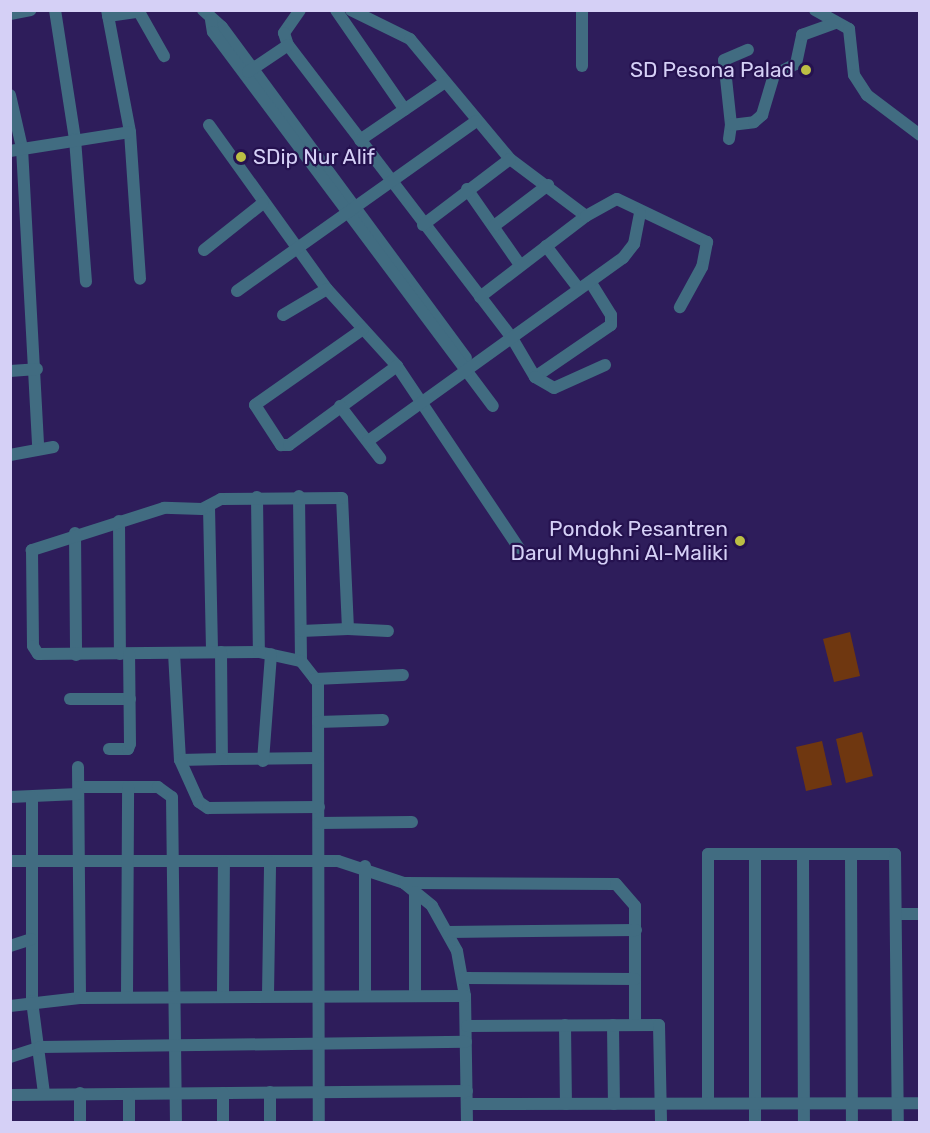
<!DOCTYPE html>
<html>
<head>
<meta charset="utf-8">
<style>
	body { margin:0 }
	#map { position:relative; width:930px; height:1133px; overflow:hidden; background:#2e1d5b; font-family:Rubik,sans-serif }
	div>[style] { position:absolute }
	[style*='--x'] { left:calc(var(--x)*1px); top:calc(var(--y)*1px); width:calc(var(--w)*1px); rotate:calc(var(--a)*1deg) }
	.green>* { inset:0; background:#6f3710 }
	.minor>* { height:12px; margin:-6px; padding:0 6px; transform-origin:6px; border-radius:6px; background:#416c81 }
	.dots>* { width:16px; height:16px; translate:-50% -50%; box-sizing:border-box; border:3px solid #25124f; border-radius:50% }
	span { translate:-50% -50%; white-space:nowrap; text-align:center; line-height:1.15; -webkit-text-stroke:4.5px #25124f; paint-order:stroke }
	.poi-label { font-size:21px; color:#d5d0f6 }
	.right { translate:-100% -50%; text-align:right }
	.left { translate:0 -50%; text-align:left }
	.frame { position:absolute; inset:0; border:12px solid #d5d0f6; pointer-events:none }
</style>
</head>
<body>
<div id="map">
	<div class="green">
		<i style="clip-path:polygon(850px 632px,860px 676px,834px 682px,823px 639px)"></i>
		<i style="clip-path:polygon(862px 732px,873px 776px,846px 783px,836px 739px)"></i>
		<i style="clip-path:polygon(822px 741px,832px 785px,806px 791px,796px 747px)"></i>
	</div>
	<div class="minor">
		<i style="--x:55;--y:10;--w:131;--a:81.2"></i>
		<i style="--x:75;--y:139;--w:143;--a:85.6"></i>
		<i style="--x:107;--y:10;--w:124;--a:79.3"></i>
		<i style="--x:130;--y:132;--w:147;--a:86.1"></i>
		<i style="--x:138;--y:10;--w:53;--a:60.5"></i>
		<i style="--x:203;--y:10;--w:25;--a:42"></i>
		<i style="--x:222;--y:27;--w:411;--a:53.6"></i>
		<i style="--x:300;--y:10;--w:28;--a:125"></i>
		<i style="--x:284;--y:33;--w:13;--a:72"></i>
		<i style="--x:288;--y:45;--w:369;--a:52.6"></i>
		<i style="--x:512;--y:338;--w:45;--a:59.5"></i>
		<i style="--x:535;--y:377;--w:92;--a:-34.4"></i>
		<i style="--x:611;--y:325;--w:10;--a:-90"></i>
		<i style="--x:611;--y:315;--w:38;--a:-122"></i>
		<i style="--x:336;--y:10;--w:121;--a:55.4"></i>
		<i style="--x:351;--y:10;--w:66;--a:26.2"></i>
		<i style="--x:410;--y:39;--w:156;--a:50.2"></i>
		<i style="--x:510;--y:159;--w:95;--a:36.9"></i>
		<i style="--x:582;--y:10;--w:56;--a:90"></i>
		<i style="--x:815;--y:10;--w:39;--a:29"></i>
		<i style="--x:849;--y:29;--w:46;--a:83.8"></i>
		<i style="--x:854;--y:75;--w:24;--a:57"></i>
		<i style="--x:867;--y:95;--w:66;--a:37"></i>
		<i style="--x:10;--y:14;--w:21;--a:-11"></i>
		<i style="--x:108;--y:16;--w:30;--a:-8"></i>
		<i style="--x:211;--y:20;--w:12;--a:81"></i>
		<i style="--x:213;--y:32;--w:467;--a:53.2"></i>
		<i style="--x:248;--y:72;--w:48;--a:-34"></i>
		<i style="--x:10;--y:95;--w:54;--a:77.2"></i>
		<i style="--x:22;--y:148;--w:299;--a:86.9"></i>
		<i style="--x:209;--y:125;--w:202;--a:54.3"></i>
		<i style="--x:327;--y:289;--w:104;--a:47.7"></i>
		<i style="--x:397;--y:366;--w:219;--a:56.2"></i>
		<i style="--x:731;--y:125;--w:65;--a:-96.1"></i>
		<i style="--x:724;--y:60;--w:26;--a:-23"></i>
		<i style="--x:729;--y:139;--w:14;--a:-82"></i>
		<i style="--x:731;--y:125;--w:23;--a:-7"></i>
		<i style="--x:754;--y:122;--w:11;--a:-41"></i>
		<i style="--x:762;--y:115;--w:42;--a:-73.3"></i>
		<i style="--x:774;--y:75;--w:25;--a:-27"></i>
		<i style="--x:796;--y:64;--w:30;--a:-78"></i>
		<i style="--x:802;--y:35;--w:35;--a:-20"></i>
		<i style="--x:360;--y:140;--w:103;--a:-34.3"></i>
		<i style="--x:10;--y:151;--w:121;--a:-9"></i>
		<i style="--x:467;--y:189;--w:93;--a:55.1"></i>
		<i style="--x:423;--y:225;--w:109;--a:-37.2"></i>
		<i style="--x:494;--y:226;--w:68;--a:-37.2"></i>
		<i style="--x:546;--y:246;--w:54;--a:52.5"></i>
		<i style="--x:204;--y:250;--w:75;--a:-38.5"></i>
		<i style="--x:237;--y:291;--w:293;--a:-35.4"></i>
		<i style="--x:480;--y:297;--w:133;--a:-37.4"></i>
		<i style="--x:586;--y:216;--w:35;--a:-29"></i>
		<i style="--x:617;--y:199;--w:100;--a:25.5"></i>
		<i style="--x:707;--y:242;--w:25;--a:101"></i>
		<i style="--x:702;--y:267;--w:46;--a:118.8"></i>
		<i style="--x:283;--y:315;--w:51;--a:-30.6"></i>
		<i style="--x:363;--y:329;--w:132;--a:144.9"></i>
		<i style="--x:255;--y:405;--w:48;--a:57"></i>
		<i style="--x:281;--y:445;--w:8;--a:0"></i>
		<i style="--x:289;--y:445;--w:134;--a:-36.2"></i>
		<i style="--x:10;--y:371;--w:27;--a:-4"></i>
		<i style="--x:535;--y:377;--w:22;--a:30"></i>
		<i style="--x:554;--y:388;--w:56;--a:-24.3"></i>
		<i style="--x:340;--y:406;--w:66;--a:52.4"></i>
		<i style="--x:368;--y:441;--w:314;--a:-35.7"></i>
		<i style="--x:623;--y:258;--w:18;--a:-52"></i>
		<i style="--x:634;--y:244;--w:31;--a:-79"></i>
		<i style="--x:10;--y:455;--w:44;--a:-10.5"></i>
		<i style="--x:299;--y:496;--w:165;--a:89.3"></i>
		<i style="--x:257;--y:497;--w:155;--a:89.3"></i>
		<i style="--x:209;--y:507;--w:145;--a:88.8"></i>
		<i style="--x:119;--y:521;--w:133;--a:89.6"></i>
		<i style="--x:75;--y:533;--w:122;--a:89.5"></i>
		<i style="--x:348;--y:629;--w:40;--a:2.9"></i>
		<i style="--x:301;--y:631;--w:47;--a:-2.4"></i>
		<i style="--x:348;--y:629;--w:131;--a:-92.6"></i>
		<i style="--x:342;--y:498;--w:121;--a:179.5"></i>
		<i style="--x:221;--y:499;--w:21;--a:152"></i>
		<i style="--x:202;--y:509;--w:38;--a:-178"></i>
		<i style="--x:164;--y:508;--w:139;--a:162.3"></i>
		<i style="--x:32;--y:550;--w:96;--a:89.4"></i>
		<i style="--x:33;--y:646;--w:9;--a:58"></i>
		<i style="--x:38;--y:654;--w:221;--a:-0.5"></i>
		<i style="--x:259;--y:652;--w:43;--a:12.1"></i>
		<i style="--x:301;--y:661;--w:28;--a:52"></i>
		<i style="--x:318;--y:683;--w:439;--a:89.9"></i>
		<i style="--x:221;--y:652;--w:107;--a:89.5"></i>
		<i style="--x:222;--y:759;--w:96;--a:-0.6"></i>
		<i style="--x:174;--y:653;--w:107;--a:86.8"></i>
		<i style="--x:315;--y:679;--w:88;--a:-2.6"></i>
		<i style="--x:70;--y:699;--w:60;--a:0"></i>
		<i style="--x:318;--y:722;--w:65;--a:-1.8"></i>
		<i style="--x:109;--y:749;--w:19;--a:0"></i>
		<i style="--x:128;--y:749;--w:5;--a:-68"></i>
		<i style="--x:130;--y:744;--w:90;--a:-90.6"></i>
		<i style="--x:222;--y:759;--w:42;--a:178.6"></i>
		<i style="--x:180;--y:760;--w:46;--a:65.7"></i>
		<i style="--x:199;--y:802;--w:11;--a:34"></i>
		<i style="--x:208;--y:808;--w:111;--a:-0.5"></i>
		<i style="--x:263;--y:761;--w:107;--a:-85.7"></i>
		<i style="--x:78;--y:767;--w:231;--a:89.5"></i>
		<i style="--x:79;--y:787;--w:79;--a:0"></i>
		<i style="--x:158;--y:787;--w:17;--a:36"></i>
		<i style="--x:172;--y:797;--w:325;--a:89.3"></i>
		<i style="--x:10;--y:797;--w:68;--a:-2.5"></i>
		<i style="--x:32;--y:797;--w:204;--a:90"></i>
		<i style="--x:32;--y:1001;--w:93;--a:82.6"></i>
		<i style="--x:319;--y:823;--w:93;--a:-0.6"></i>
		<i style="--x:755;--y:854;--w:268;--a:90"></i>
		<i style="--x:803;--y:854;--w:268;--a:89.8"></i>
		<i style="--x:851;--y:854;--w:268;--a:89.8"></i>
		<i style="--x:10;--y:861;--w:328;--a:0"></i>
		<i style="--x:338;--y:861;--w:70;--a:18.4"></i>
		<i style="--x:404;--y:883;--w:36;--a:39"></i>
		<i style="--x:432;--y:906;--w:51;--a:60.9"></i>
		<i style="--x:457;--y:951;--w:46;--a:79.9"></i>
		<i style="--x:465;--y:996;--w:126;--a:89.1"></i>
		<i style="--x:404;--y:883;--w:212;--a:0.3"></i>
		<i style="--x:616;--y:884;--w:29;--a:49"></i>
		<i style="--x:635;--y:906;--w:119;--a:90"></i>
		<i style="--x:898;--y:914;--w:22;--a:0"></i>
		<i style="--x:448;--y:932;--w:188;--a:-0.6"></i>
		<i style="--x:10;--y:946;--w:22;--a:-18"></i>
		<i style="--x:464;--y:978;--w:171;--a:0.3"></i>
		<i style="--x:223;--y:995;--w:133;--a:-89.6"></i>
		<i style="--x:268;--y:995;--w:133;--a:-89.1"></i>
		<i style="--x:365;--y:995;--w:129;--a:-90"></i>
		<i style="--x:415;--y:995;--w:103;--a:-90"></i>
		<i style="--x:127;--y:997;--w:210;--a:-89.7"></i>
		<i style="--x:10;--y:1006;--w:70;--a:-6.5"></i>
		<i style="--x:80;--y:998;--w:385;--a:-0.3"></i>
		<i style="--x:565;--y:1025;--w:79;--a:89.3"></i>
		<i style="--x:613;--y:1025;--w:79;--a:89.3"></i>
		<i style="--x:467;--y:1026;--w:192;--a:-0.3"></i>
		<i style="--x:659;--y:1025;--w:97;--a:88.8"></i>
		<i style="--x:10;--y:1057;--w:32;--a:-18"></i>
		<i style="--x:40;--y:1047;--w:426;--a:-0.7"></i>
		<i style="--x:270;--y:1092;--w:30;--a:90"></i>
		<i style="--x:10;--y:1095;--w:457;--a:-0.5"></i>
		<i style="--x:708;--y:1103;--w:249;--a:-90"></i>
		<i style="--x:708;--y:854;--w:187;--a:0"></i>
		<i style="--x:895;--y:854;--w:268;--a:89.4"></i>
		<i style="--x:467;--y:1104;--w:453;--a:-0.1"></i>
		<i style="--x:80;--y:1122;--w:29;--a:-90"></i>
		<i style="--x:129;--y:1122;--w:28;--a:-90"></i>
		<i style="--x:223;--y:1122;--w:29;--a:-90"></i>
	</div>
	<div class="dots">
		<i style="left:806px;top:70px;background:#bcbf44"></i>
		<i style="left:241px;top:157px;background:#bcbf44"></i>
		<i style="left:740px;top:541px;background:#bcbf44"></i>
	</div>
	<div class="poi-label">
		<span class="right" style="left:794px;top:70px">SD Pesona Palad</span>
		<span class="left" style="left:253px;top:157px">SDip Nur Alif</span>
		<span class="right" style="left:728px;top:541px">Pondok Pesantren<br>Darul Mughni Al-Maliki</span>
	</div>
	<div class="frame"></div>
</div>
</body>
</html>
